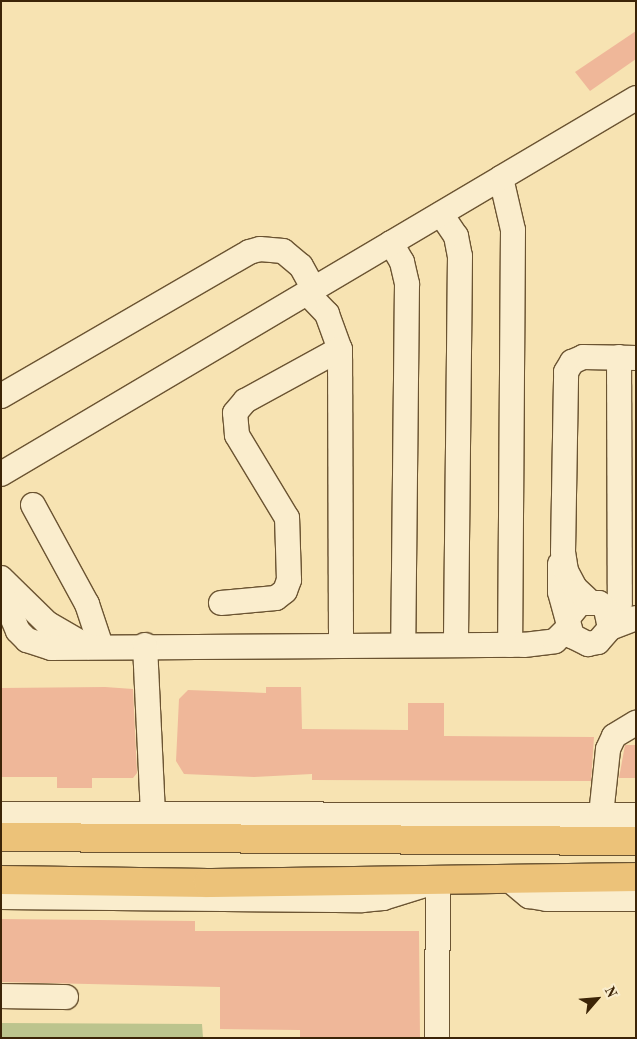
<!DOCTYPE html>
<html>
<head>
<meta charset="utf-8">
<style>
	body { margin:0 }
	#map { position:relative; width:637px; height:1039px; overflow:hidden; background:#f7e3b2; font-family:"Old Standard TT",serif }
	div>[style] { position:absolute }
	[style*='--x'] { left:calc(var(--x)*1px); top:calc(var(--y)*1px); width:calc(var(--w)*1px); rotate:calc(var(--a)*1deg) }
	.green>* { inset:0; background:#bcc48d }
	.building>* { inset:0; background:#efb799 }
	.roads { filter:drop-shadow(1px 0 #6b5432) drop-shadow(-1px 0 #6b5432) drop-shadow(0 1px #6b5432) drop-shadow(0 -1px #6b5432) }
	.minor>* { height:24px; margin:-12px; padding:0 12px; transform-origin:12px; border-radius:12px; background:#faedcd }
	.highway>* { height:28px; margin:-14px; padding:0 14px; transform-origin:14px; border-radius:14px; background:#ecc279 }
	span { translate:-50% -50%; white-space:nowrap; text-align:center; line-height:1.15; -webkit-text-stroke:4px #faedcd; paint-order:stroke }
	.frame { position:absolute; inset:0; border:2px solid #3c2407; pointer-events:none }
	.north { position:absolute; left:572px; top:974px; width:50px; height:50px; -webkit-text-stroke:4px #faedcd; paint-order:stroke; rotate:63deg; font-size:14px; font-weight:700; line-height:20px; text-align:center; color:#3c2407 }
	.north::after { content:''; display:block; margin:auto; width:18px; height:22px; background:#3c2407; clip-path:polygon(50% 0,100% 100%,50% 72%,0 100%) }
</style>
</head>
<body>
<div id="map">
	<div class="green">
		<i style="clip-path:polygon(1px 1023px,202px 1024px,203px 1038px,1px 1038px)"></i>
	</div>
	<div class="building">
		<i style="clip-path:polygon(636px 31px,636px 59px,590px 91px,575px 72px)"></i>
		<i style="clip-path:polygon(105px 687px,133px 689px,137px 773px,133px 778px,92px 778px,92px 788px,57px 788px,57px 777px,1px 777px,1px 688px)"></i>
		<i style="clip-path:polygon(266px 687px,301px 687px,302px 729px,408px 730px,408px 703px,444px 703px,444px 736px,594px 737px,591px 781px,312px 780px,312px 774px,254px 777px,184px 774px,176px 761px,179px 699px,188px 690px,266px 693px)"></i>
		<i style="clip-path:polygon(625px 745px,636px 745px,636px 778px,619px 778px)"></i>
		<i style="clip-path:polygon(1px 919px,195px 921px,195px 931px,419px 931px,420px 1038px,300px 1038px,300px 1030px,220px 1029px,220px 987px,1px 982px)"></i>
	</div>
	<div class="roads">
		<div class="minor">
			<i style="--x:501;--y:178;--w:53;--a:77"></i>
			<i style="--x:513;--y:230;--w:415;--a:90.4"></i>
			<i style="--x:441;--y:214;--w:27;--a:56"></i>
			<i style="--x:456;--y:236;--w:20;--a:79"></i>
			<i style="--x:460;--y:256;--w:389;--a:90.6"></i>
			<i style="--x:391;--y:243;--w:22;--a:60"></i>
			<i style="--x:402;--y:262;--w:23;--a:77"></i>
			<i style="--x:407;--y:284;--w:360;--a:90.6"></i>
			<i style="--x:307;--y:293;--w:29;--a:46"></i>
			<i style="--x:327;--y:314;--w:37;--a:70"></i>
			<i style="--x:340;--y:349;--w:295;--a:89.8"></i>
			<i style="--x:619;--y:357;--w:247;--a:89.8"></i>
			<i style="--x:1;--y:396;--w:287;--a:-30.1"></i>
			<i style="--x:249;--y:252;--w:11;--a:-15"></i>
			<i style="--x:260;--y:249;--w:23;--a:5"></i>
			<i style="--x:283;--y:251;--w:23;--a:40"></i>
			<i style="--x:301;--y:266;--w:26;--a:61"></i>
			<i style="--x:1;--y:474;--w:738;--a:-30.63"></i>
			<i style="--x:33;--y:505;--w:113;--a:61.4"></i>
			<i style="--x:87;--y:604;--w:44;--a:71.6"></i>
			<i style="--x:560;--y:564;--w:28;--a:90"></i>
			<i style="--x:560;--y:592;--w:46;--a:74.7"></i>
			<i style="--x:572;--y:636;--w:18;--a:27"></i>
			<i style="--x:588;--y:644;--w:10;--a:-11"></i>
			<i style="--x:598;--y:642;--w:18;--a:-49"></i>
			<i style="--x:610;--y:628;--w:19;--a:-102"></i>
			<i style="--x:606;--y:609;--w:9;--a:-139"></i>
			<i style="--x:599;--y:603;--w:19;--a:180"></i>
			<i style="--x:580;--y:603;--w:19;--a:129"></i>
			<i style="--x:1;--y:578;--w:64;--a:44.4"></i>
			<i style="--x:47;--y:623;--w:48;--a:30.3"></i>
			<i style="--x:1;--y:591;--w:43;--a:67"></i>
			<i style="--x:18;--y:631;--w:13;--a:45"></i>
			<i style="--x:27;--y:640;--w:25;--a:18"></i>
			<i style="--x:51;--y:648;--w:473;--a:-0.4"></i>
			<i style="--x:524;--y:645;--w:31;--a:-7"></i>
			<i style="--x:555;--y:641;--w:18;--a:-45"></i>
			<i style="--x:589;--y:601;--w:19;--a:-137"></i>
			<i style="--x:575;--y:588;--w:19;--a:-118"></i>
			<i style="--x:566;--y:571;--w:19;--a:-99"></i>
			<i style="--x:563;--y:552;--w:180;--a:-89"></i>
			<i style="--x:566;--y:372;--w:12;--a:-59"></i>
			<i style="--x:572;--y:362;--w:12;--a:-24"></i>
			<i style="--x:583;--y:357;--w:53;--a:1.1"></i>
			<i style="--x:221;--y:603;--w:55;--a:-5.2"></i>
			<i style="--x:276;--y:598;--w:11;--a:-38"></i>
			<i style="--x:285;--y:591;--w:12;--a:-70"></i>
			<i style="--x:289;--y:580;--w:62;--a:-91.8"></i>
			<i style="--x:287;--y:518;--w:97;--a:-121.1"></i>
			<i style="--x:237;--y:435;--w:22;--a:-95"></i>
			<i style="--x:235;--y:413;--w:16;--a:-50"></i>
			<i style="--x:245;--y:401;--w:108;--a:-28.7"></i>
			<i style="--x:610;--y:628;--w:28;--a:-21"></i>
			<i style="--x:145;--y:645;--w:171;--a:87.3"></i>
			<i style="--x:1;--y:814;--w:635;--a:0.09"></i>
			<i style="--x:601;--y:815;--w:66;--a:-83.9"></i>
			<i style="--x:608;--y:749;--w:14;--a:-65"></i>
			<i style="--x:614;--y:736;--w:26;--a:-31"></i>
			<i style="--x:506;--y:877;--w:30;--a:40"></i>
			<i style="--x:529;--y:896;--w:18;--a:9"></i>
			<i style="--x:547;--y:899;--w:89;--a:0"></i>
			<i style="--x:1;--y:897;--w:361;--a:0.5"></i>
			<i style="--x:362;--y:900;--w:21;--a:-5"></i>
			<i style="--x:383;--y:898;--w:58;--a:-17.2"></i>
			<i style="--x:438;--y:881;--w:157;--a:90.4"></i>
			<i style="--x:1;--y:996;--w:65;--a:0.9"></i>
		</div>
		<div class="highway">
			<i style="--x:1;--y:837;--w:635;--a:0.36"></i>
			<i style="--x:1;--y:880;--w:207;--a:0.8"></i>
			<i style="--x:208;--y:883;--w:428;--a:-0.8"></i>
		</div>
	</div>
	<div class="frame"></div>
	<div class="north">N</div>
</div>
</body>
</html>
